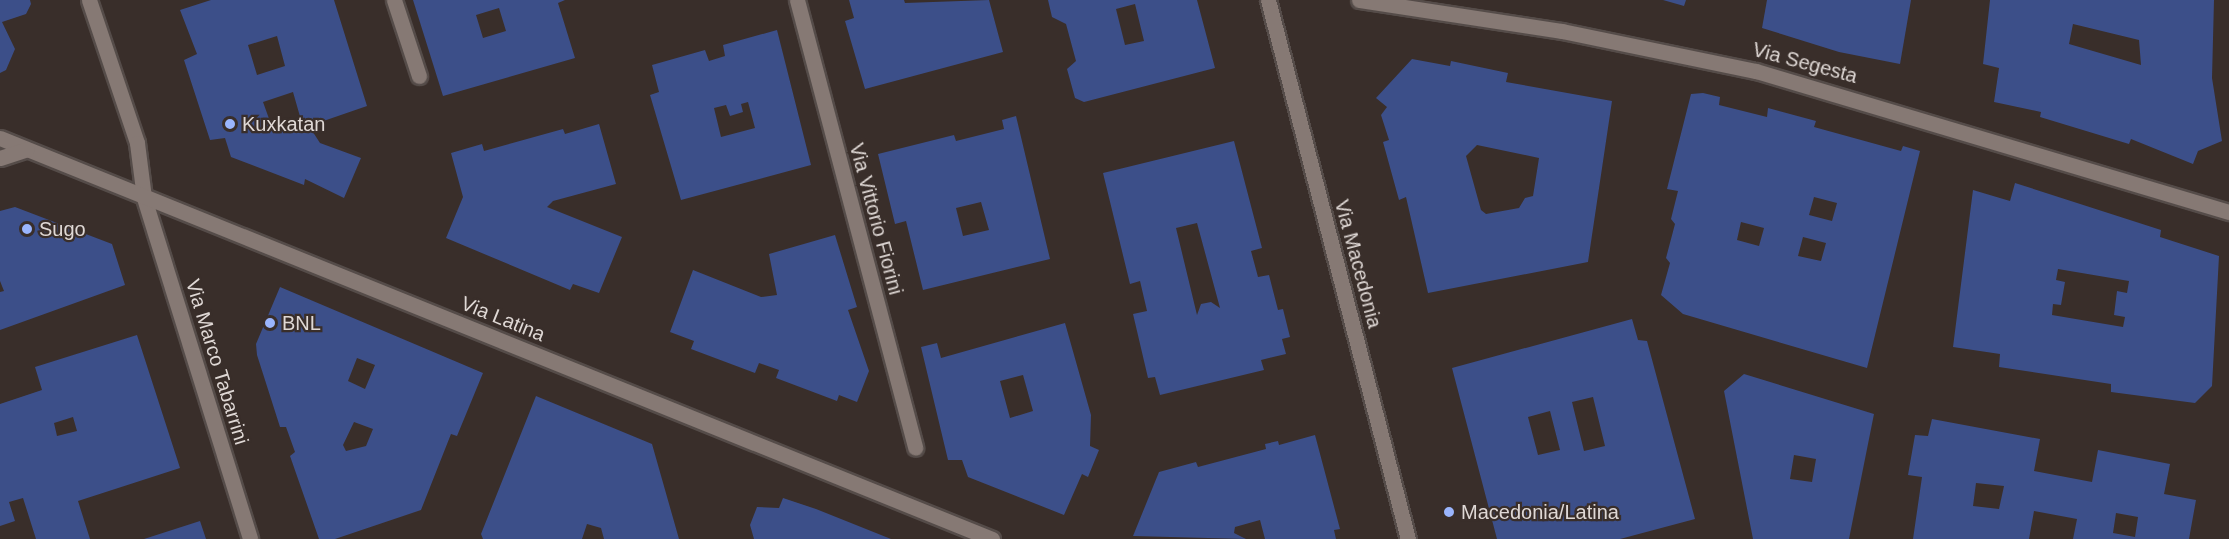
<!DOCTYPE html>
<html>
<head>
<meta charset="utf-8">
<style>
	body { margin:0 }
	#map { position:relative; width:2229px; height:539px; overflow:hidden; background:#392e2a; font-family:Arial,sans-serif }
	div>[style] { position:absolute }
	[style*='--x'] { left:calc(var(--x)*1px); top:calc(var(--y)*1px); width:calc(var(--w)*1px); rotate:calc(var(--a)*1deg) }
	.building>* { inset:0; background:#3c4f89 }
	.roads { filter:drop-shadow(2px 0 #554c49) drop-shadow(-2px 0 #554c49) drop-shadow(0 2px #554c49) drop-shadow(0 -2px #554c49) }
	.minor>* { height:15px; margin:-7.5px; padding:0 7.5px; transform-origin:7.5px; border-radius:7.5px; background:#867974 }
	.dots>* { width:16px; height:16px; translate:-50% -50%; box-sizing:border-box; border:3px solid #392e2a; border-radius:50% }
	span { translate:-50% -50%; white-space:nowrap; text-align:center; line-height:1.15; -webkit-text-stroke:4.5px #392e2a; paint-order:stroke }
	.street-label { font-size:20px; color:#dfd8d5 }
	.poi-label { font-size:20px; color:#dfd8d5 }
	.left { translate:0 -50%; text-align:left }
</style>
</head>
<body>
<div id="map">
	<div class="building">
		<i style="clip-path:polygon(0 0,30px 0,31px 4px,26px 14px,2px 22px,15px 49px,6px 70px,0 73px)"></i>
		<i style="clip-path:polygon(evenodd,211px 0,334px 0,367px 106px,309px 126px,320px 143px,361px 158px,344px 198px,305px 179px,304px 185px,231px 157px,225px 138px,210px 140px,184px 60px,197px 54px,180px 10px,211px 0,277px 36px,285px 66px,257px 75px,248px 45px,277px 36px,211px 0,293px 92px,303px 127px,289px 133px,272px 127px,263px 102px,293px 92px)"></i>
		<i style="clip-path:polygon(evenodd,413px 0,565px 0,558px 3px,575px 58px,443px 96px,413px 0,499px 8px,506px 31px,483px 38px,476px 15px,499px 8px)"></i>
		<i style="clip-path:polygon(849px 0,904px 0,905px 3px,989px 0,1003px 52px,865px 89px,845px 21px,854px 18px)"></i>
		<i style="clip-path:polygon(evenodd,1048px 0,1197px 0,1215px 68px,1084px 102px,1075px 98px,1067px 69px,1076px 61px,1066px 24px,1052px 17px,1048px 0,1135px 4px,1144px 41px,1125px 45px,1116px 9px,1135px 4px)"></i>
		<i style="clip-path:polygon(1663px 0,1686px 0,1684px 6px)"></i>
		<i style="clip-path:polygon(1767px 0,1911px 0,1900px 64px,1839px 52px,1762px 28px)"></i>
		<i style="clip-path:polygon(evenodd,1990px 0,2214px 0,2212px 78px,2222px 141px,2198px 151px,2193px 164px,2131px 139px,2129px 144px,2040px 117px,2041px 112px,1994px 102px,1999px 68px,1983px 64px,1990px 0,2073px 24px,2139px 40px,2141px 65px,2069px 44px,2073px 24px)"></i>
		<i style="clip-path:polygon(evenodd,777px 30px,811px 165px,681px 200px,650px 95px,659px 92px,652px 65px,705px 50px,709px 61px,725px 56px,723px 45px,777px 30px,748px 102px,755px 128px,721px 137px,714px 108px,726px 105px,730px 116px,743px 112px,741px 104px,748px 102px)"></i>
		<i style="clip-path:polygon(evenodd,1412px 59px,1450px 66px,1451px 61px,1508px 73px,1506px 82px,1612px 101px,1588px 262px,1428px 293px,1406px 197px,1399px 200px,1383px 142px,1389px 140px,1381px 115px,1387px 107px,1376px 98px,1412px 59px,1477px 145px,1539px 158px,1533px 196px,1525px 198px,1519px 208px,1486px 214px,1481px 210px,1466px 156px,1477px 145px)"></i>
		<i style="clip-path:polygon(evenodd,1703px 93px,1720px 97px,1719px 105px,1767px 117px,1768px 108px,1816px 121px,1814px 127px,1901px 151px,1903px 146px,1920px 151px,1867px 368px,1683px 314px,1661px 295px,1670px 263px,1666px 258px,1675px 224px,1671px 219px,1678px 191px,1667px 189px,1691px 94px,1703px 93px,1814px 197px,1837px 203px,1832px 221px,1809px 215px,1814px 197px,1703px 93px,1741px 222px,1764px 228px,1759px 246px,1737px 240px,1741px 222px,1703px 93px,1803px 237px,1826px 243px,1821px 261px,1798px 256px,1803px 237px)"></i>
		<i style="clip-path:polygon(evenodd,1016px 116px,1050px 259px,923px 290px,906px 221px,895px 224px,878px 154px,954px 135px,956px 141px,1004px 129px,1002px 120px,1016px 116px,981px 202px,989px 230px,963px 236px,956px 208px,981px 202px)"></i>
		<i style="clip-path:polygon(599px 124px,616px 184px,553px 201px,547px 207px,622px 237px,599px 293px,573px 284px,570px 290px,446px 238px,463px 197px,451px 153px,482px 144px,484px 151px,563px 129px,565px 134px)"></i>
		<i style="clip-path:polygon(evenodd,1234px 141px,1262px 248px,1251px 251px,1258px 277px,1269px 275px,1278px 310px,1283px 309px,1290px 337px,1282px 339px,1286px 354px,1261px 360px,1264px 370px,1160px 395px,1155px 377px,1148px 378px,1133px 314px,1147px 311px,1140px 281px,1130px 284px,1103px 173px,1234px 141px,1197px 223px,1220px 308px,1211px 302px,1201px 304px,1197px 315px,1176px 228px,1197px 223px)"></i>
		<i style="clip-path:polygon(evenodd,2015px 183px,2161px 230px,2160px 237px,2219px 256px,2212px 386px,2195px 403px,2111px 392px,2111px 384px,1999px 367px,2000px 354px,1953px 347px,1973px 190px,2010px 201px,2015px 183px,2058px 269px,2129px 281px,2127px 293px,2117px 291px,2114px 315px,2125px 317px,2123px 327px,2052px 315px,2053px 304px,2061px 305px,2065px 282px,2056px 280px,2058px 269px)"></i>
		<i style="clip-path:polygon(15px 207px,112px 244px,125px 285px,0 330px,0 292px,4px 291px,0 281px,0 211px)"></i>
		<i style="clip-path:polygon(835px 235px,857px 307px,848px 310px,869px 371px,857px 402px,839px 395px,837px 401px,776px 378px,779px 370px,759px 363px,755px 373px,691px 349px,694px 341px,670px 332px,693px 270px,761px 297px,777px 295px,769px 254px)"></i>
		<i style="clip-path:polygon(evenodd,280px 287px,483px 373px,457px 436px,451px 434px,421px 510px,335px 539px,319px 539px,290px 456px,295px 452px,286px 427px,280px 427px,257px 355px,256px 344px,280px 287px,357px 358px,375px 365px,365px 389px,348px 381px,357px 358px,280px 287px,354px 422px,373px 429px,366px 446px,346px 451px,343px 445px,354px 422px)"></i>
		<i style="clip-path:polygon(evenodd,1632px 319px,1638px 340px,1647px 341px,1695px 519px,1620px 539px,1497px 539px,1452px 368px,1632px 319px,1593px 397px,1605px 446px,1584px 451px,1572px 402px,1593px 397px,1632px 319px,1550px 411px,1560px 450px,1538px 455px,1528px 417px,1550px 411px)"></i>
		<i style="clip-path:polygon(evenodd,1065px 323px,1091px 415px,1090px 446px,1099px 450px,1088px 477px,1082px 474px,1064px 515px,968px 477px,962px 460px,948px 460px,921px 347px,937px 343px,941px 358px,1065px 323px,1023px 375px,1033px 411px,1010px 418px,1000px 381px,1023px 375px)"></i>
		<i style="clip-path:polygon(evenodd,137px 335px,180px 468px,78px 501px,90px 539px,36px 539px,23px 498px,9px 502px,15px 521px,0 526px,0 404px,42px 390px,35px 367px,137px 335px,73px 417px,77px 431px,57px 436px,54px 423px,73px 417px)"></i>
		<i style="clip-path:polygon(evenodd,1744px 374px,1874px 414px,1849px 539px,1753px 539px,1724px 391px,1744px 374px,1794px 455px,1816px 459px,1812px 482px,1790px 479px,1794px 455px)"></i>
		<i style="clip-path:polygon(536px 396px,652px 444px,679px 539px,604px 539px,601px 528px,587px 524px,582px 539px,483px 539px,481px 534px)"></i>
		<i style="clip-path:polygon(evenodd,1932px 419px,2040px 439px,2034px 471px,2092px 482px,2098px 450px,2170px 464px,2164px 494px,2196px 500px,2189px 539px,2073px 539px,2077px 519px,2034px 511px,2029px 539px,1913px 539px,1922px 477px,1908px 475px,1915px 435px,1928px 436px,1932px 419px,1976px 483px,2004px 486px,1999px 509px,1973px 506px,1976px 483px,1932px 419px,2116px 513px,2138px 517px,2135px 537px,2113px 533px,2116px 513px)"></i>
		<i style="clip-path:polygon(1315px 435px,1340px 529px,1334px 530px,1336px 539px,1265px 539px,1260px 520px,1235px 527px,1234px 533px,1246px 539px,1133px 536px,1159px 472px,1196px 462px,1198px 467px,1266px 449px,1265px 444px,1278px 441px,1279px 445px)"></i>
		<i style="clip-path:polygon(783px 498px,816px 509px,891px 539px,754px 539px,750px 525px,757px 507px,779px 508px)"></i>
		<i style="clip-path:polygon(200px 521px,206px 539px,144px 539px)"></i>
	</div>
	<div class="roads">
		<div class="minor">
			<i style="--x:89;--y:0;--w:151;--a:71.4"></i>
			<i style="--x:137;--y:143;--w:55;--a:82.7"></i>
			<i style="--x:144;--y:198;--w:357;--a:72.7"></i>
			<i style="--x:394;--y:0;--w:80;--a:71.8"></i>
			<i style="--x:797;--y:0;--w:463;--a:75.2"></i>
			<i style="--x:1268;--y:0;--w:557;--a:75.44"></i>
			<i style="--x:1359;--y:0;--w:205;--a:8.7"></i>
			<i style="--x:1562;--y:31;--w:198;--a:11.7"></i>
			<i style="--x:1756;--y:71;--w:494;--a:16.6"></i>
			<i style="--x:0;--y:138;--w:1070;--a:22.01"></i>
			<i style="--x:0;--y:158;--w:28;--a:-18"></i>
		</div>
	</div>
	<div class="dots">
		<i style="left:230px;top:124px;background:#9ab5fd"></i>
		<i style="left:27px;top:229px;background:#9ab5fd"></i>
		<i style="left:270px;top:323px;background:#9ab5fd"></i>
		<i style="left:1449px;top:512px;background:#9ab5fd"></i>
	</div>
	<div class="street-label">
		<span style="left:1805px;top:63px;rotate:15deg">Via Segesta</span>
		<span style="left:876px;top:219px;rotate:75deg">Via Vittorio Fiorini</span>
		<span style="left:1358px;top:264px;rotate:75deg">Via Macedonia</span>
		<span style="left:503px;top:319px;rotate:22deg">Via Latina</span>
		<span style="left:217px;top:362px;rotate:73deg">Via Marco Tabarrini</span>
	</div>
	<div class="poi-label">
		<span class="left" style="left:242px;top:124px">Kuxkatan</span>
		<span class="left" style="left:39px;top:229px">Sugo</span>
		<span class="left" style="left:282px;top:323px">BNL</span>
		<span class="left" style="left:1461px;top:512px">Macedonia/Latina</span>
	</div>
</div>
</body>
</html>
